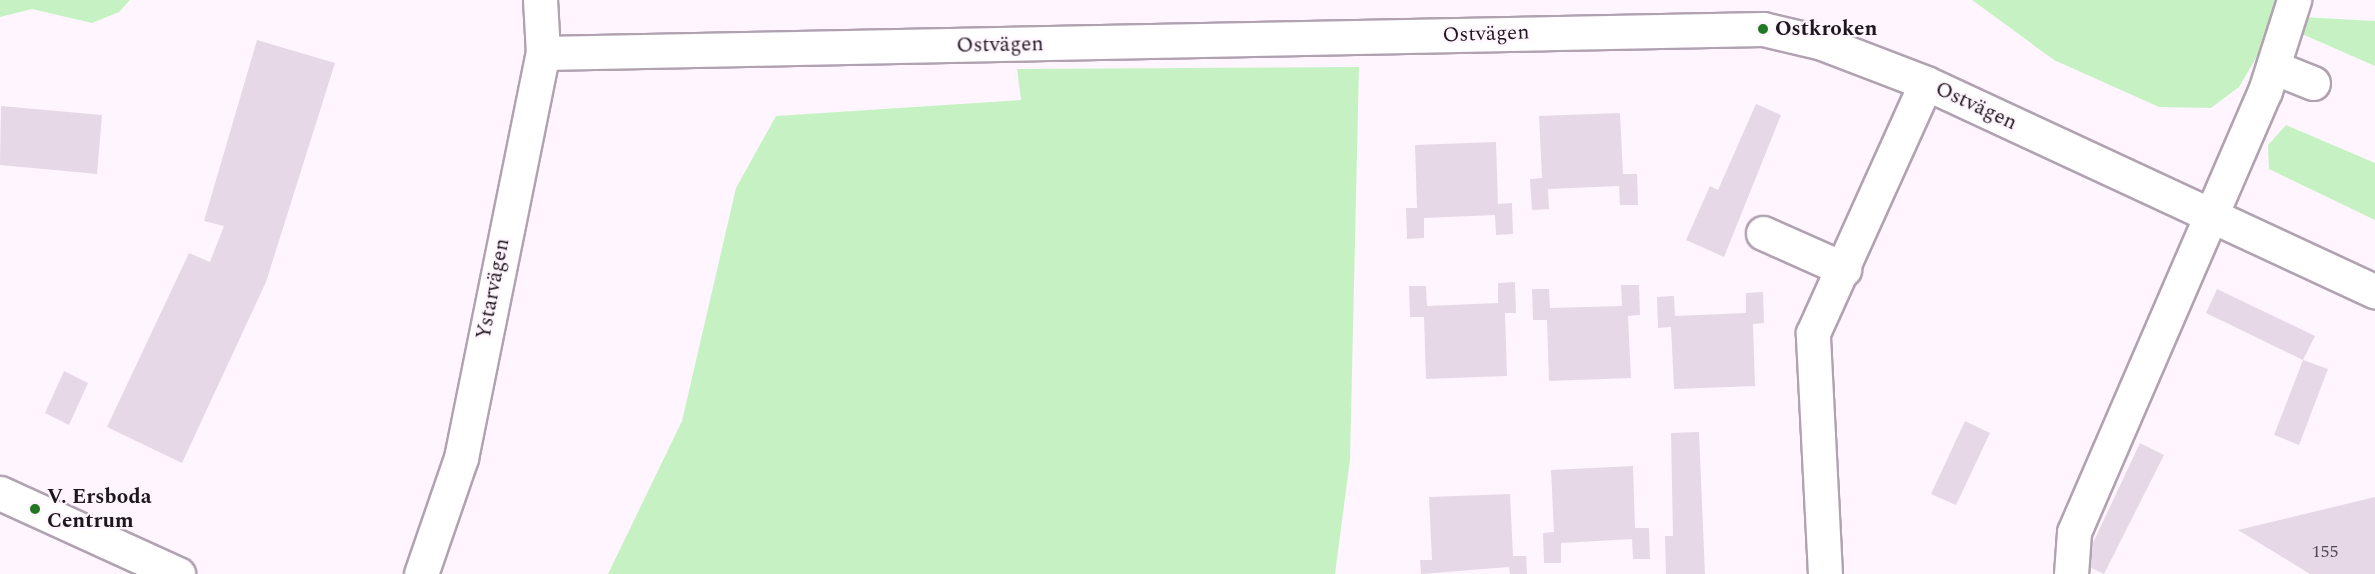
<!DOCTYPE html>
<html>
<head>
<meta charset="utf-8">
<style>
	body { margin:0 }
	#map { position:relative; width:2375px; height:574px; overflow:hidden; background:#fff5fe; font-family:Spectral,serif }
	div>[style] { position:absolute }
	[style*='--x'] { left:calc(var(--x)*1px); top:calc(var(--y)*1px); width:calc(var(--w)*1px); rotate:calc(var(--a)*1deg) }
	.green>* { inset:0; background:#c6f2c3 }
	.building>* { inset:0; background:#e7d8e7 }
	.roads { filter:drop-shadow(2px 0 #b1a2b1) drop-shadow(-2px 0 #b1a2b1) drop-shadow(0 2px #b1a2b1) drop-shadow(0 -2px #b1a2b1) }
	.minor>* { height:33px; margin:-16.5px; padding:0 16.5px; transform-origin:16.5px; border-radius:16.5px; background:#fff }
	.dots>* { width:16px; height:16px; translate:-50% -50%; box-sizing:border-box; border:3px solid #fff5fe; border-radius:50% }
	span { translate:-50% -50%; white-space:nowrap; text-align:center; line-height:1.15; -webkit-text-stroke:4.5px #fff5fe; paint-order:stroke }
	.number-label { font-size:18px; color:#504850 }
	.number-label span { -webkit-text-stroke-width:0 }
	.poi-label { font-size:21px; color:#1d181d; font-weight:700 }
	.left { translate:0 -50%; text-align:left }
	.street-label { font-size:21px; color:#1d181d }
</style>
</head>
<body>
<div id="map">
	<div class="green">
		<i style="clip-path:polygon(0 0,130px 0,119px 12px,92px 23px,32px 9px,0 17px)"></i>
		<i style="clip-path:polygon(1972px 0,2276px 0,2265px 43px,2239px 87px,2211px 108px,2159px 107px,2054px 60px)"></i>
		<i style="clip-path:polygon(2303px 17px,2375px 21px,2375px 66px,2302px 34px)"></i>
		<i style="clip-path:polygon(1359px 67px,1350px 460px,1335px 574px,608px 574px,682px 421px,736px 188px,776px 116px,1021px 100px,1017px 69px)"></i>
		<i style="clip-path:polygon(2286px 125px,2375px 163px,2375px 220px,2269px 169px,2268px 145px)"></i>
	</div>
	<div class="building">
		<i style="clip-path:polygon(257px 40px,335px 63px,266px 282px,182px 463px,107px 427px,189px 253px,210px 262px,224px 226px,204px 221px)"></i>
		<i style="clip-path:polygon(1756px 104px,1781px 115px,1724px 257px,1686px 240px,1710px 186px,1718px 190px)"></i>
		<i style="clip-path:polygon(1px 106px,102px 115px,97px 174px,0 165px)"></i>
		<i style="clip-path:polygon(1620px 113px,1623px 174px,1637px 174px,1638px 205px,1620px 205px,1619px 186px,1548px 189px,1549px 209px,1532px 210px,1530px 179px,1542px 178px,1539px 116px)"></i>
		<i style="clip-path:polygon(1496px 142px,1498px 204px,1512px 203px,1513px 234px,1496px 235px,1495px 215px,1424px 218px,1424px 238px,1407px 239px,1406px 208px,1417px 208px,1415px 145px)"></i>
		<i style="clip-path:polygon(1515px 282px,1516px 313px,1505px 313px,1507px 376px,1426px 379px,1424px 317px,1410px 317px,1409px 286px,1426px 286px,1427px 306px,1498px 303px,1498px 283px)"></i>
		<i style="clip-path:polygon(1621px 285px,1639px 285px,1640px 315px,1628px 316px,1631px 378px,1549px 381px,1547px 320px,1533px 320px,1532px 289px,1549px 289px,1550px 308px,1622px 306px)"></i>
		<i style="clip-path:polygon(2217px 289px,2315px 336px,2303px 360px,2328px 369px,2299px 445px,2274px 435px,2303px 360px,2206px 313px)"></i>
		<i style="clip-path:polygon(1763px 292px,1764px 323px,1753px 324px,1755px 386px,1674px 389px,1671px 327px,1658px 328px,1657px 297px,1674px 296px,1675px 316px,1746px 313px,1746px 293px)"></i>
		<i style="clip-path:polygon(64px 371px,88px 383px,69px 425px,45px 413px)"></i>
		<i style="clip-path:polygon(1965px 421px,1990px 433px,1956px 505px,1931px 494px)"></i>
		<i style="clip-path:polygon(1699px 432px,1705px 574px,1666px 574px,1665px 536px,1673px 536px,1671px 433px)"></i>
		<i style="clip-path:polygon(2140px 443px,2164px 455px,2104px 574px,2083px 564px)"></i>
		<i style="clip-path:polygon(1633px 466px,1635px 528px,1649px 528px,1650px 559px,1633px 559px,1632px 539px,1561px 543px,1561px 563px,1544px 563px,1543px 533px,1554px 532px,1551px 470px)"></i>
		<i style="clip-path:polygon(1510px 494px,1513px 556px,1526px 556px,1527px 574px,1510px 574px,1509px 567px,1421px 574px,1420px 560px,1432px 560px,1429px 497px)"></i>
		<i style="clip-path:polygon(2375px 497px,2375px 574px,2310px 574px,2238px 530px)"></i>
	</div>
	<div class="roads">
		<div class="minor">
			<i style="--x:543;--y:53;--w:1220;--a:-1.13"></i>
			<i style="--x:1763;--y:29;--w:61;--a:13.3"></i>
			<i style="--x:1822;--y:43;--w:111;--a:21"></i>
			<i style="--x:1926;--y:83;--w:495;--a:24.9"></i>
			<i style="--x:2273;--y:67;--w:43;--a:21.8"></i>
			<i style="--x:1763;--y:233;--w:89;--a:24"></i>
			<i style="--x:0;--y:493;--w:196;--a:24.5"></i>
			<i style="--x:421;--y:574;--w:123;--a:-71"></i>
			<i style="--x:461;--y:458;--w:413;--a:-78.6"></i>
			<i style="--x:543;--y:53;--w:53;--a:-93.2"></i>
			<i style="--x:1825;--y:574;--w:241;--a:-92.9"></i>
			<i style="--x:1813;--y:333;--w:274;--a:-65.7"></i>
			<i style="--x:2071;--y:574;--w:42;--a:-85.9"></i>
			<i style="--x:2074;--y:532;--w:481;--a:-66.6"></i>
			<i style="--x:2265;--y:91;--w:96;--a:-72.3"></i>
		</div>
	</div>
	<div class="dots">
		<i style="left:1763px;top:29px;background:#207724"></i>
		<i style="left:35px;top:509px;background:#207724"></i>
	</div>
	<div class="number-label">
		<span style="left:2325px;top:552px">155</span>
	</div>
	<div class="poi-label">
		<span class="left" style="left:1775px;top:29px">Ostkroken</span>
		<span class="left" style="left:47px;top:509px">V. Ersboda<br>Centrum</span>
	</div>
	<div class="street-label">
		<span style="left:1486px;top:34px;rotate:-2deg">Ostvägen</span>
		<span style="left:1000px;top:45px;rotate:-1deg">Ostvägen</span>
		<span style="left:1976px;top:106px;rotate:25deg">Ostvägen</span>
		<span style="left:493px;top:289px;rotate:-79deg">Ystarvägen</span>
	</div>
</div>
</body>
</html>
